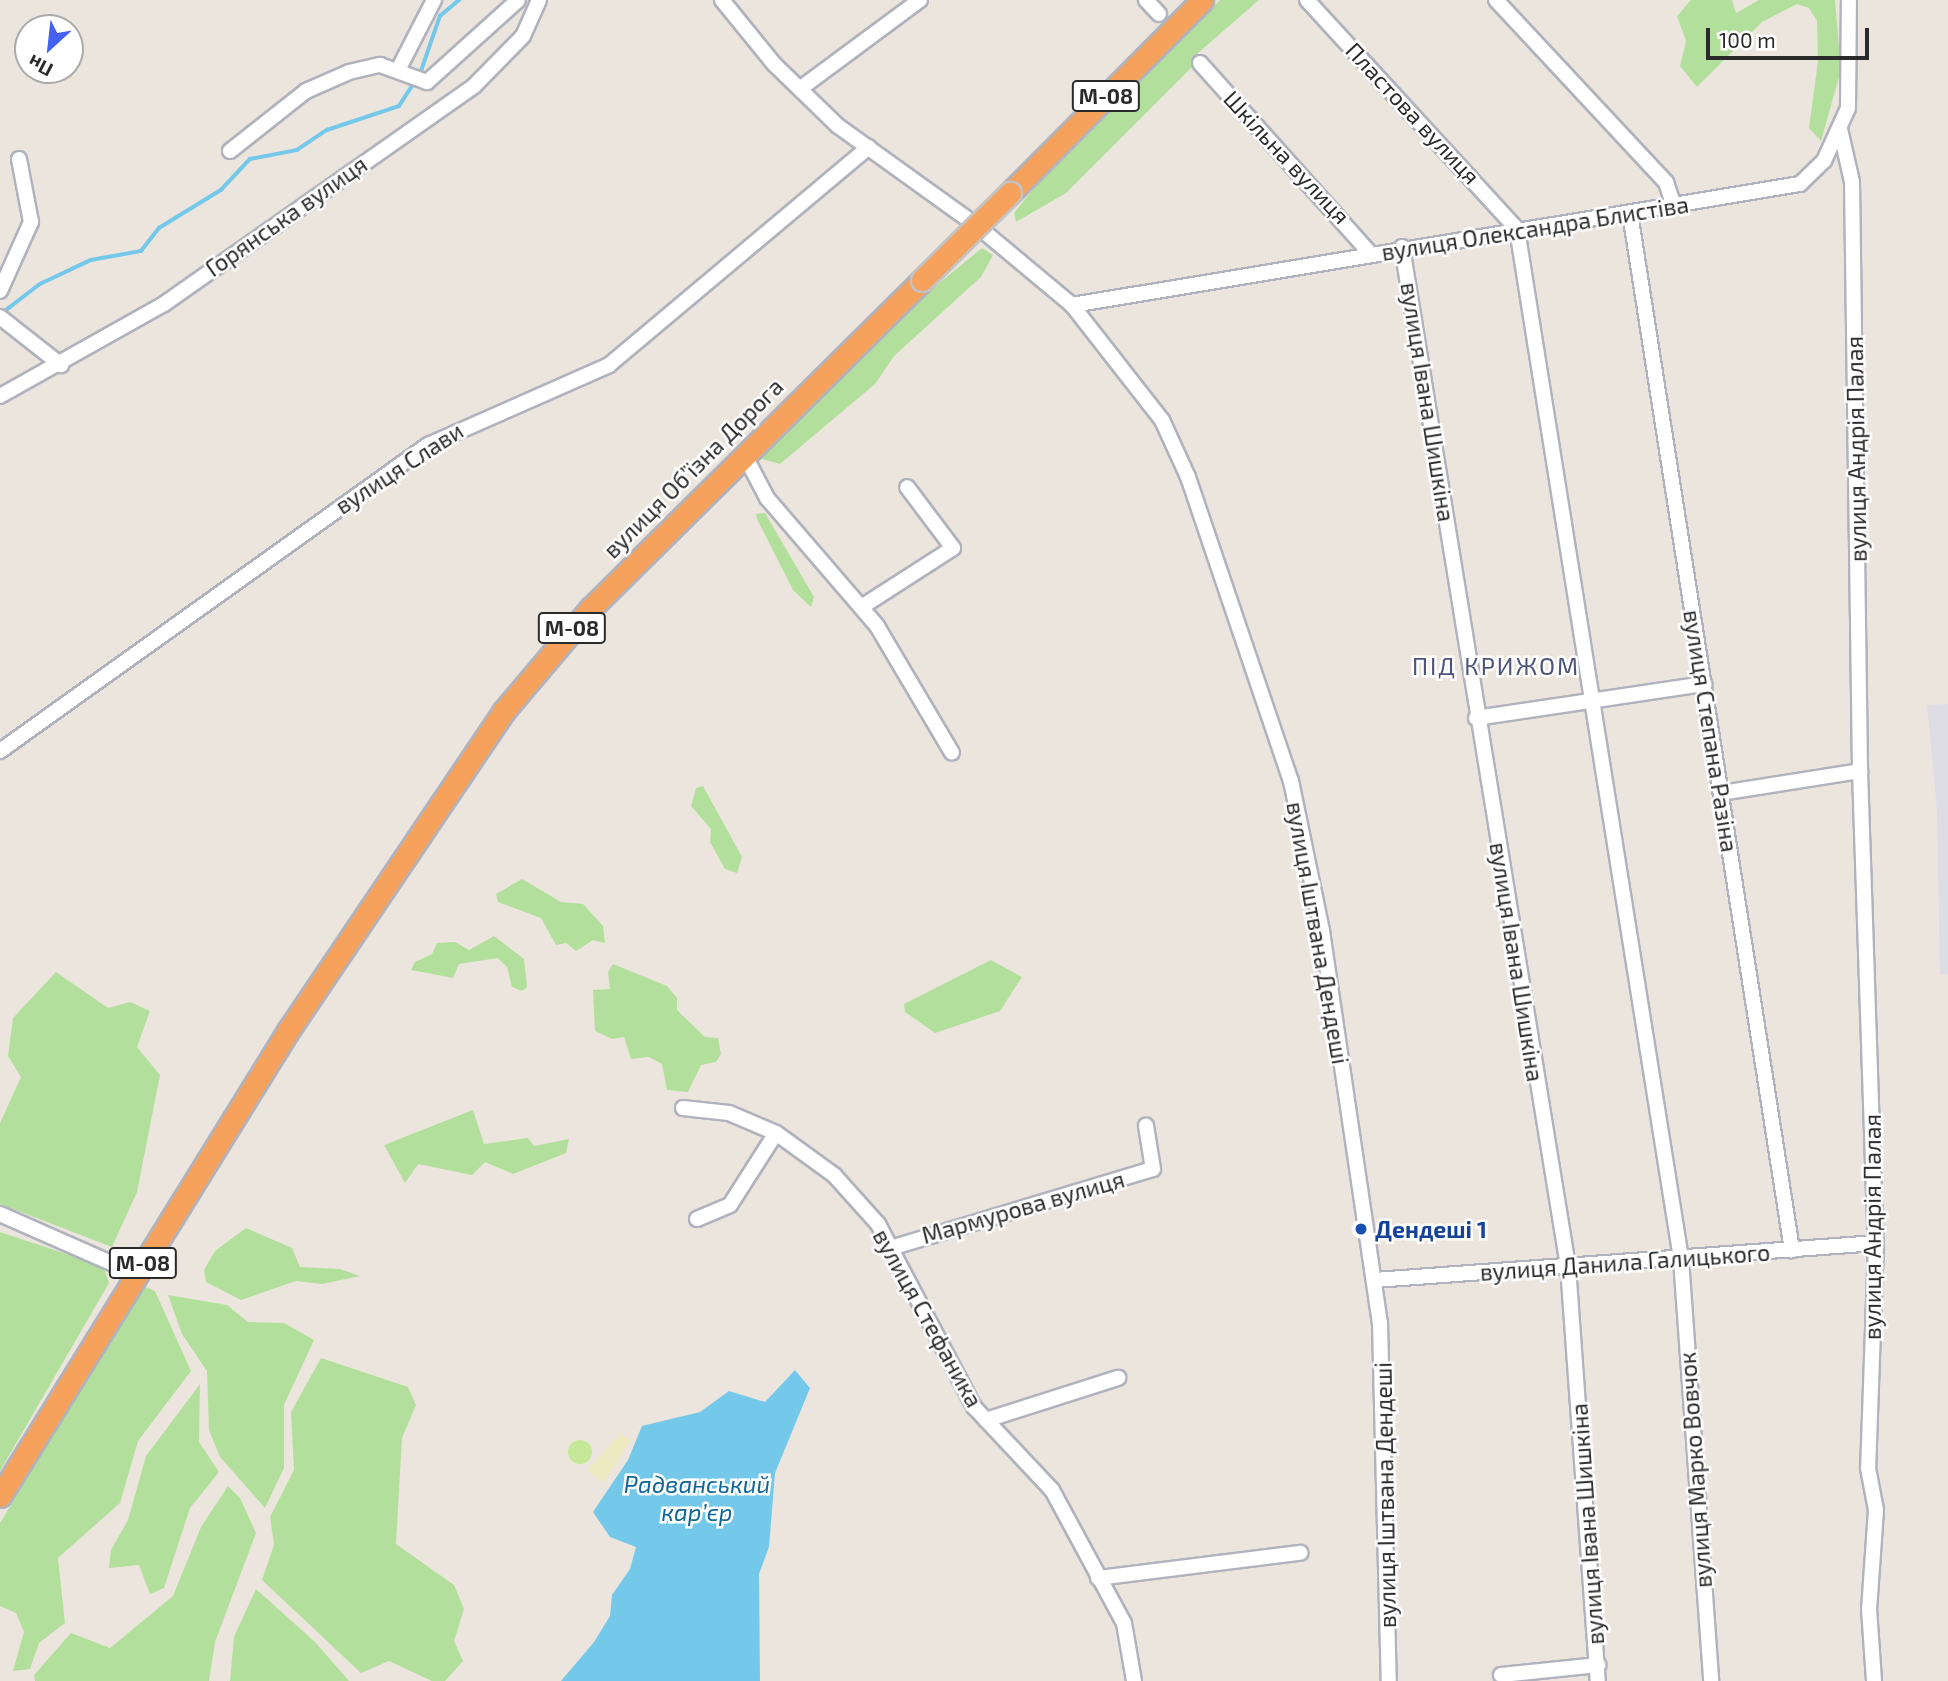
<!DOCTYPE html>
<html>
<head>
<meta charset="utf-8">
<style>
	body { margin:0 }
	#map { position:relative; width:1948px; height:1681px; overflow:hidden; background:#ece5dd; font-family:"Exo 2",sans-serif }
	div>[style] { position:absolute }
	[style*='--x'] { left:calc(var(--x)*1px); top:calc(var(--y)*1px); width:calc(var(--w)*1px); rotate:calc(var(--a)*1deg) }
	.industrial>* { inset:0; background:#dfdde4 }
	.green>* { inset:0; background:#b2e09c }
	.sand>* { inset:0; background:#efe9c1 }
	.pitch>* { inset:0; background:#c4e798 }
	.round { border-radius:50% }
	.water>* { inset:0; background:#74c8e9 }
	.stream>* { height:3.5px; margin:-1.75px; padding:0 1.75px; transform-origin:1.75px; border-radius:1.75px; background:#74c8e9 }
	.roads { filter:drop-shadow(2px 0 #b0b3bd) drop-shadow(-2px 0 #b0b3bd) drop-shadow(0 2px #b0b3bd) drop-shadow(0 -2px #b0b3bd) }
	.minor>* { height:14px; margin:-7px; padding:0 7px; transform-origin:7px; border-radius:7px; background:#fff }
	.highway>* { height:21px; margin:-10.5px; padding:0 10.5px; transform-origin:10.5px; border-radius:10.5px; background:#f7a25c }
	.bridges { filter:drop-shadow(2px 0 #c3c3c3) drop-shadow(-2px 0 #c3c3c3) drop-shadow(0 2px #c3c3c3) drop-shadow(0 -2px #c3c3c3) }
	.highway-bridge>* { height:21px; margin:-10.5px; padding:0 10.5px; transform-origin:10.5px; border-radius:10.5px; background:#f7a25c }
	.dots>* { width:19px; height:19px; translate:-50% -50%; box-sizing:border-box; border:4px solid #fff; border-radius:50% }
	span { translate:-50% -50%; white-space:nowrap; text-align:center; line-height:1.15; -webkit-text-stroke:5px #fff; paint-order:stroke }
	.shield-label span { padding:2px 5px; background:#fff; border:2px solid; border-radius:5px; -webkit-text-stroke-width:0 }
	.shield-label { font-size:21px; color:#2a2a2a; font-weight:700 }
	.street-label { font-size:23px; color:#2a2a2a }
	.transit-label { font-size:23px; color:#164399; font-weight:700 }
	.left { translate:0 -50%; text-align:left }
	.neighbourhood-label { font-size:24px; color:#4c5479; letter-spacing:2px }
	.water-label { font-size:24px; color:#136695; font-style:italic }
	.north { position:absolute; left:14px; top:14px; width:70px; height:70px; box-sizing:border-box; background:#fff; border:2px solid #aaa; border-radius:50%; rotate:207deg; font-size:19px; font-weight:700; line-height:28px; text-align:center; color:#2a2a2a }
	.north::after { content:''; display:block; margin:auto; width:24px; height:32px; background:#4461f2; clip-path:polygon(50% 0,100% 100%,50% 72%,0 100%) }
	.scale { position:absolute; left:1706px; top:28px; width:163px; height:32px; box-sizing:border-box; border:4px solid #2a2a2a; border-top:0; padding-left:9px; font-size:21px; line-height:24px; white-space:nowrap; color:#2a2a2a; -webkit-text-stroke:5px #fff; paint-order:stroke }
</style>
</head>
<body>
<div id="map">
	<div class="industrial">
		<i style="clip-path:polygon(1948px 704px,1948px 974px,1940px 975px,1937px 811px,1927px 705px)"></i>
	</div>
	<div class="green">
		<i style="clip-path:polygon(1220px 0,1259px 0,1198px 53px,1191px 68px,1066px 193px,1016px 222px,1014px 213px,1039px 182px)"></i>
		<i style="clip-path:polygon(1691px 0,1732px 0,1736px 13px,1759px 0,1835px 0,1841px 70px,1821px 141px,1809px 128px,1818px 61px,1817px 21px,1809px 8px,1797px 4px,1762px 22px,1697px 87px,1680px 66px,1686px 41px,1677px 16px)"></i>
		<i style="clip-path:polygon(982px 248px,993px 255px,981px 277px,894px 356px,875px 384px,780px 464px,762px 459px,764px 450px,932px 289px)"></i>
		<i style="clip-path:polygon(765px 513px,814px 597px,811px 607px,793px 590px,757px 519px,756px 514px)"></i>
		<i style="clip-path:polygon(703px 786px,742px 857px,737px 873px,725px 869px,710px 842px,711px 829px,691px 806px,696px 788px)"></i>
		<i style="clip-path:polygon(522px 879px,561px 902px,583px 904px,603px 926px,605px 943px,593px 940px,576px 951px,566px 943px,556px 945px,541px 918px,498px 902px,496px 894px)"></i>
		<i style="clip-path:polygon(494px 936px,524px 959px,527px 987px,522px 991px,512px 987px,507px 967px,498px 958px,459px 964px,453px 978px,411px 970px,415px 962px,432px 954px,437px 943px,455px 942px,469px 950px)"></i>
		<i style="clip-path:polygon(991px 960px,1022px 977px,1000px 1011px,935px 1033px,905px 1012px,904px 1004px)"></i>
		<i style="clip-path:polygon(613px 964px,667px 986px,677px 998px,677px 1010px,705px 1037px,718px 1038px,721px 1054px,716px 1062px,701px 1065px,688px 1092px,667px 1090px,662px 1064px,649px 1057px,631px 1059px,624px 1037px,612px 1039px,595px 1031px,593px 990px,610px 989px,608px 972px)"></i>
		<i style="clip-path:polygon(56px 972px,108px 1008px,130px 1002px,150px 1011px,137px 1047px,160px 1075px,137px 1192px,112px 1247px,0 1204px,0 1123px,21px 1077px,8px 1056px,13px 1018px)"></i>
		<i style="clip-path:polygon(473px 1110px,484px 1144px,528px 1138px,534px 1146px,569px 1139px,566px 1153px,513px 1174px,485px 1162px,472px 1175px,418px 1164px,405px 1183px,384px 1145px)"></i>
		<i style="clip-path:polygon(246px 1228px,292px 1248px,300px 1267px,340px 1269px,360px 1276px,322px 1284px,296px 1281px,241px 1300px,206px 1282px,204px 1270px,215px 1251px)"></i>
		<i style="clip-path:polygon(0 1232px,103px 1266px,109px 1283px,0 1471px)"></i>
		<i style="clip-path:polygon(143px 1286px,155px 1291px,191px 1371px,138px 1441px,120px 1503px,58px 1558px,65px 1623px,39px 1643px,30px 1669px,13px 1671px,24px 1632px,16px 1613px,0 1606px,0 1523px)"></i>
		<i style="clip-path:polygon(168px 1295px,227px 1305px,248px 1322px,284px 1323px,314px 1340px,284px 1405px,284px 1468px,265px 1508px,220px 1457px,209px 1430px,207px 1371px,182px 1334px)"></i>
		<i style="clip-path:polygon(321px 1358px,408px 1387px,416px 1405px,402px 1438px,396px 1544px,454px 1585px,464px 1609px,454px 1641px,463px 1661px,445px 1681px,432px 1681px,389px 1661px,361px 1673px,262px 1580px,274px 1545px,270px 1517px,294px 1470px,291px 1412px)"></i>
		<i style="clip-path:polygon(200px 1384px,199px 1442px,219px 1472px,190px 1508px,164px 1588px,150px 1594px,139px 1565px,109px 1568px,111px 1550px,128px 1520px,146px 1456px)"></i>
		<i style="clip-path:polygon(228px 1486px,240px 1498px,256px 1533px,215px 1642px,209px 1681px,35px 1681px,34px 1675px,71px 1633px,110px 1648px,173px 1596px,201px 1527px)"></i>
		<i style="clip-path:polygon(256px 1589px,315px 1642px,349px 1681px,230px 1681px,234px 1637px)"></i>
	</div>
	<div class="sand">
		<i style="clip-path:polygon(621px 1433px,630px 1440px,604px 1483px,587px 1470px)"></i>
	</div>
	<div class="pitch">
		<i class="round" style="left:568px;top:1440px;width:24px;height:24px"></i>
	</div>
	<div class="water">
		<i style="clip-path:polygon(795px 1370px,810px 1388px,775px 1473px,769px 1547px,759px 1574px,760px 1681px,561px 1681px,594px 1642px,610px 1616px,612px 1595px,630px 1569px,636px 1547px,610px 1537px,593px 1512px,628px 1460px,642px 1426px,700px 1412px,729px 1391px,765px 1402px)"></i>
	</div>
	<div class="stream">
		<i style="--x:420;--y:74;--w:61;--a:-71"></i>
		<i style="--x:440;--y:16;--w:25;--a:-40"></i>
		<i style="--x:1;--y:314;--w:49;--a:-37.6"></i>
		<i style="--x:40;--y:284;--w:56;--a:-25.2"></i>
		<i style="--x:91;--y:260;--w:51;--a:-10.2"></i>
		<i style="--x:141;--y:251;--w:29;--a:-52"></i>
		<i style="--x:159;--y:228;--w:73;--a:-31.5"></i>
		<i style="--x:221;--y:190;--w:42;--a:-46.9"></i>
		<i style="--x:250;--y:159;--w:48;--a:-10.8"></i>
		<i style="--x:297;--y:150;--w:36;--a:-34"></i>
		<i style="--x:327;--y:130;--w:76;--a:-18.4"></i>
		<i style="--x:399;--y:106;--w:27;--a:-57"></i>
	</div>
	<div class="roads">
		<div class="minor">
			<i style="--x:722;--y:0;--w:82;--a:50.9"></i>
			<i style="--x:774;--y:64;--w:89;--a:44.1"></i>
			<i style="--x:838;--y:126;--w:158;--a:35.7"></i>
			<i style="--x:1146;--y:0;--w:19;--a:47"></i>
			<i style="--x:1307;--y:0;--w:311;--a:47.5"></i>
			<i style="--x:1517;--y:229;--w:1043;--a:80.95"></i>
			<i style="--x:1681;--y:1259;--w:423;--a:85.9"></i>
			<i style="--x:1496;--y:0;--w:249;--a:47"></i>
			<i style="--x:1666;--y:182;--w:25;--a:72"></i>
			<i style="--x:1200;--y:63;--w:256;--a:48.2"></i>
			<i style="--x:398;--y:70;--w:79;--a:-62.8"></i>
			<i style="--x:801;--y:88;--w:148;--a:-36.5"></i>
			<i style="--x:1840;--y:129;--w:54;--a:77.2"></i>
			<i style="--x:1852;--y:182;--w:589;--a:89.22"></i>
			<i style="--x:1860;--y:771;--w:472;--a:88.1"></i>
			<i style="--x:1876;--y:1243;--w:225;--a:92"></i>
			<i style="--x:1868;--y:1468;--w:43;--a:79.2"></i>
			<i style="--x:1876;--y:1510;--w:99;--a:94"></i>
			<i style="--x:1869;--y:1609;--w:72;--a:86"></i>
			<i style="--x:230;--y:151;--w:97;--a:-38.3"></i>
			<i style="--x:306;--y:91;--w:47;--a:-23.8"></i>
			<i style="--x:349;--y:72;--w:32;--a:-13"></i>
			<i style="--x:380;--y:65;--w:50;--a:19.9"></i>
			<i style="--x:427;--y:82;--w:122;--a:-42"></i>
			<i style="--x:1630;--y:213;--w:1050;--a:81.12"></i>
			<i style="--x:987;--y:234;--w:111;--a:39.9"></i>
			<i style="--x:1072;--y:305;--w:146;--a:52"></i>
			<i style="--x:1162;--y:420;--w:63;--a:65.5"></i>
			<i style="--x:1188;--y:477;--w:321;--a:71.3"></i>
			<i style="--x:1291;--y:781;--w:153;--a:78.3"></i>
			<i style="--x:1322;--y:931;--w:396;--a:81.6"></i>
			<i style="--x:1380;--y:1323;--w:358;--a:88.6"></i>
			<i style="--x:1402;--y:247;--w:1032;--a:80.75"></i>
			<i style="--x:1568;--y:1266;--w:416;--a:85.9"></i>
			<i style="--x:0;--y:291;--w:76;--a:-65.8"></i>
			<i style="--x:31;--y:222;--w:64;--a:-100.8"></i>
			<i style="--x:1072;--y:305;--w:738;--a:-9.44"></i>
			<i style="--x:1800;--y:184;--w:33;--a:-44"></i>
			<i style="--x:1824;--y:161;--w:58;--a:-65.6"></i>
			<i style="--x:1848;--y:108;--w:108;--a:-89.5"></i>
			<i style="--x:0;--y:317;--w:78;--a:38.2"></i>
			<i style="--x:0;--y:396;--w:188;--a:-29.3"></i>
			<i style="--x:164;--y:304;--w:379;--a:-35.1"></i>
			<i style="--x:474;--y:86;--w:70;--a:-45.6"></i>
			<i style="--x:523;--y:36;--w:39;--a:-66"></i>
			<i style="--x:744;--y:454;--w:50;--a:62.4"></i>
			<i style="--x:767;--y:498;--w:169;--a:49.3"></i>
			<i style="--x:877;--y:626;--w:147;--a:59.4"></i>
			<i style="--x:863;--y:606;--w:107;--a:-32.8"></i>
			<i style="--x:953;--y:548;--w:76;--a:-127"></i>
			<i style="--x:1476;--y:718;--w:231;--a:-8.5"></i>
			<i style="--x:0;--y:751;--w:526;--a:-35.56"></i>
			<i style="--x:428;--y:445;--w:198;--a:-23.8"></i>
			<i style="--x:609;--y:365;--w:339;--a:-40"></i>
			<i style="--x:1721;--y:793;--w:141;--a:-9"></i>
			<i style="--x:683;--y:1108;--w:46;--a:6.2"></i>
			<i style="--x:729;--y:1113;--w:51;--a:23.1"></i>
			<i style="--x:776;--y:1133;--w:72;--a:35.9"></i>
			<i style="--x:834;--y:1175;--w:66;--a:48.1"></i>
			<i style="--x:878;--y:1224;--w:207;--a:62.3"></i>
			<i style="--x:974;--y:1407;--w:114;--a:46.8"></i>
			<i style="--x:1052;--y:1490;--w:151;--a:61.6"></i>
			<i style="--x:1124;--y:1623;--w:59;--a:80.2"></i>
			<i style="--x:0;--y:1214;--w:149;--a:23.8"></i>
			<i style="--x:697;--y:1219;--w:36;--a:-23"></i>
			<i style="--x:730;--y:1205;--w:85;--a:-57.4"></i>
			<i style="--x:894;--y:1247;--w:270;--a:-16.8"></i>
			<i style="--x:1153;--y:1169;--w:44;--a:-99.2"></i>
			<i style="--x:1375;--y:1280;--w:502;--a:-4.22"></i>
			<i style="--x:986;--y:1420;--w:139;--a:-17.7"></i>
			<i style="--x:1098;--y:1578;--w:204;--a:-7.1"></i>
			<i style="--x:1501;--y:1675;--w:98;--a:-5.9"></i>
		</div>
		<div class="highway">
			<i style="--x:1010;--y:193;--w:272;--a:-45.1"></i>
			<i style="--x:0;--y:1496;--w:547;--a:-58.23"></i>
			<i style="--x:288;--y:1031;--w:385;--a:-56"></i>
			<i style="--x:503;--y:712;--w:136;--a:-49.8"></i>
			<i style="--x:591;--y:608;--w:466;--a:-44.7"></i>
		</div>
	</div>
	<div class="bridges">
		<div class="highway-bridge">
			<i style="--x:922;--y:280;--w:124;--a:-44.7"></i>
		</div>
	</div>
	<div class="dots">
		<i style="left:1361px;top:1229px;background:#1a4fb4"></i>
	</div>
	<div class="shield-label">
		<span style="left:1106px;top:96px">М-08</span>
		<span style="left:572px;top:628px">М-08</span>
		<span style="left:143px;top:1263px">М-08</span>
	</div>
	<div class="street-label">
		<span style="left:1413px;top:113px;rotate:47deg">Пластова вулиця</span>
		<span style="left:1287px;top:157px;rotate:47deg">Шкільна вулиця</span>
		<span style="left:286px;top:216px;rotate:-35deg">Горянська вулиця</span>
		<span style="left:1535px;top:228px;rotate:-9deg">вулиця Олександра Блистіва</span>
		<span style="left:1428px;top:402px;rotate:81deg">вулиця Івана Шишкіна</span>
		<span style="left:1856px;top:449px;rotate:-91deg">вулиця Андрія Палая</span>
		<span style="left:399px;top:468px;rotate:-33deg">вулиця Слави</span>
		<span style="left:693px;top:468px;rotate:-45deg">вулиця Обʼїзна Дорога</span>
		<span style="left:1711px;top:731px;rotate:81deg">вулиця Степана Разіна</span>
		<span style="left:1318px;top:933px;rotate:80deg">вулиця Іштвана Дендеші</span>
		<span style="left:1517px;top:962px;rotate:81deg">вулиця Івана Шишкіна</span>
		<span style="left:1023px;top:1207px;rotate:-16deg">Мармурова вулиця</span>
		<span style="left:1872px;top:1227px;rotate:-90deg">вулиця Андрія Палая</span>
		<span style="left:1625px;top:1262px;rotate:-4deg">вулиця Данила Галицького</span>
		<span style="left:928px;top:1318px;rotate:61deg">вулиця Стефаника</span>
		<span style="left:1695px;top:1470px;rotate:-94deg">вулиця Марко Вовчок</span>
		<span style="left:1385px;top:1495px;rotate:-91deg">вулиця Іштвана Дендеші</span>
		<span style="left:1587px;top:1524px;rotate:-94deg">вулиця Івана Шишкіна</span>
	</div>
	<div class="transit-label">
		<span class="left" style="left:1375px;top:1229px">Дендеші 1</span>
	</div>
	<div class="neighbourhood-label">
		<span style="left:1496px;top:666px">ПІД КРИЖОМ</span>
	</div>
	<div class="water-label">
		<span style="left:697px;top:1498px">Радванський<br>карʼєр</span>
	</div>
	<div class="north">Пн</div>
	<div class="scale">100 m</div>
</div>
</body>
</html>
